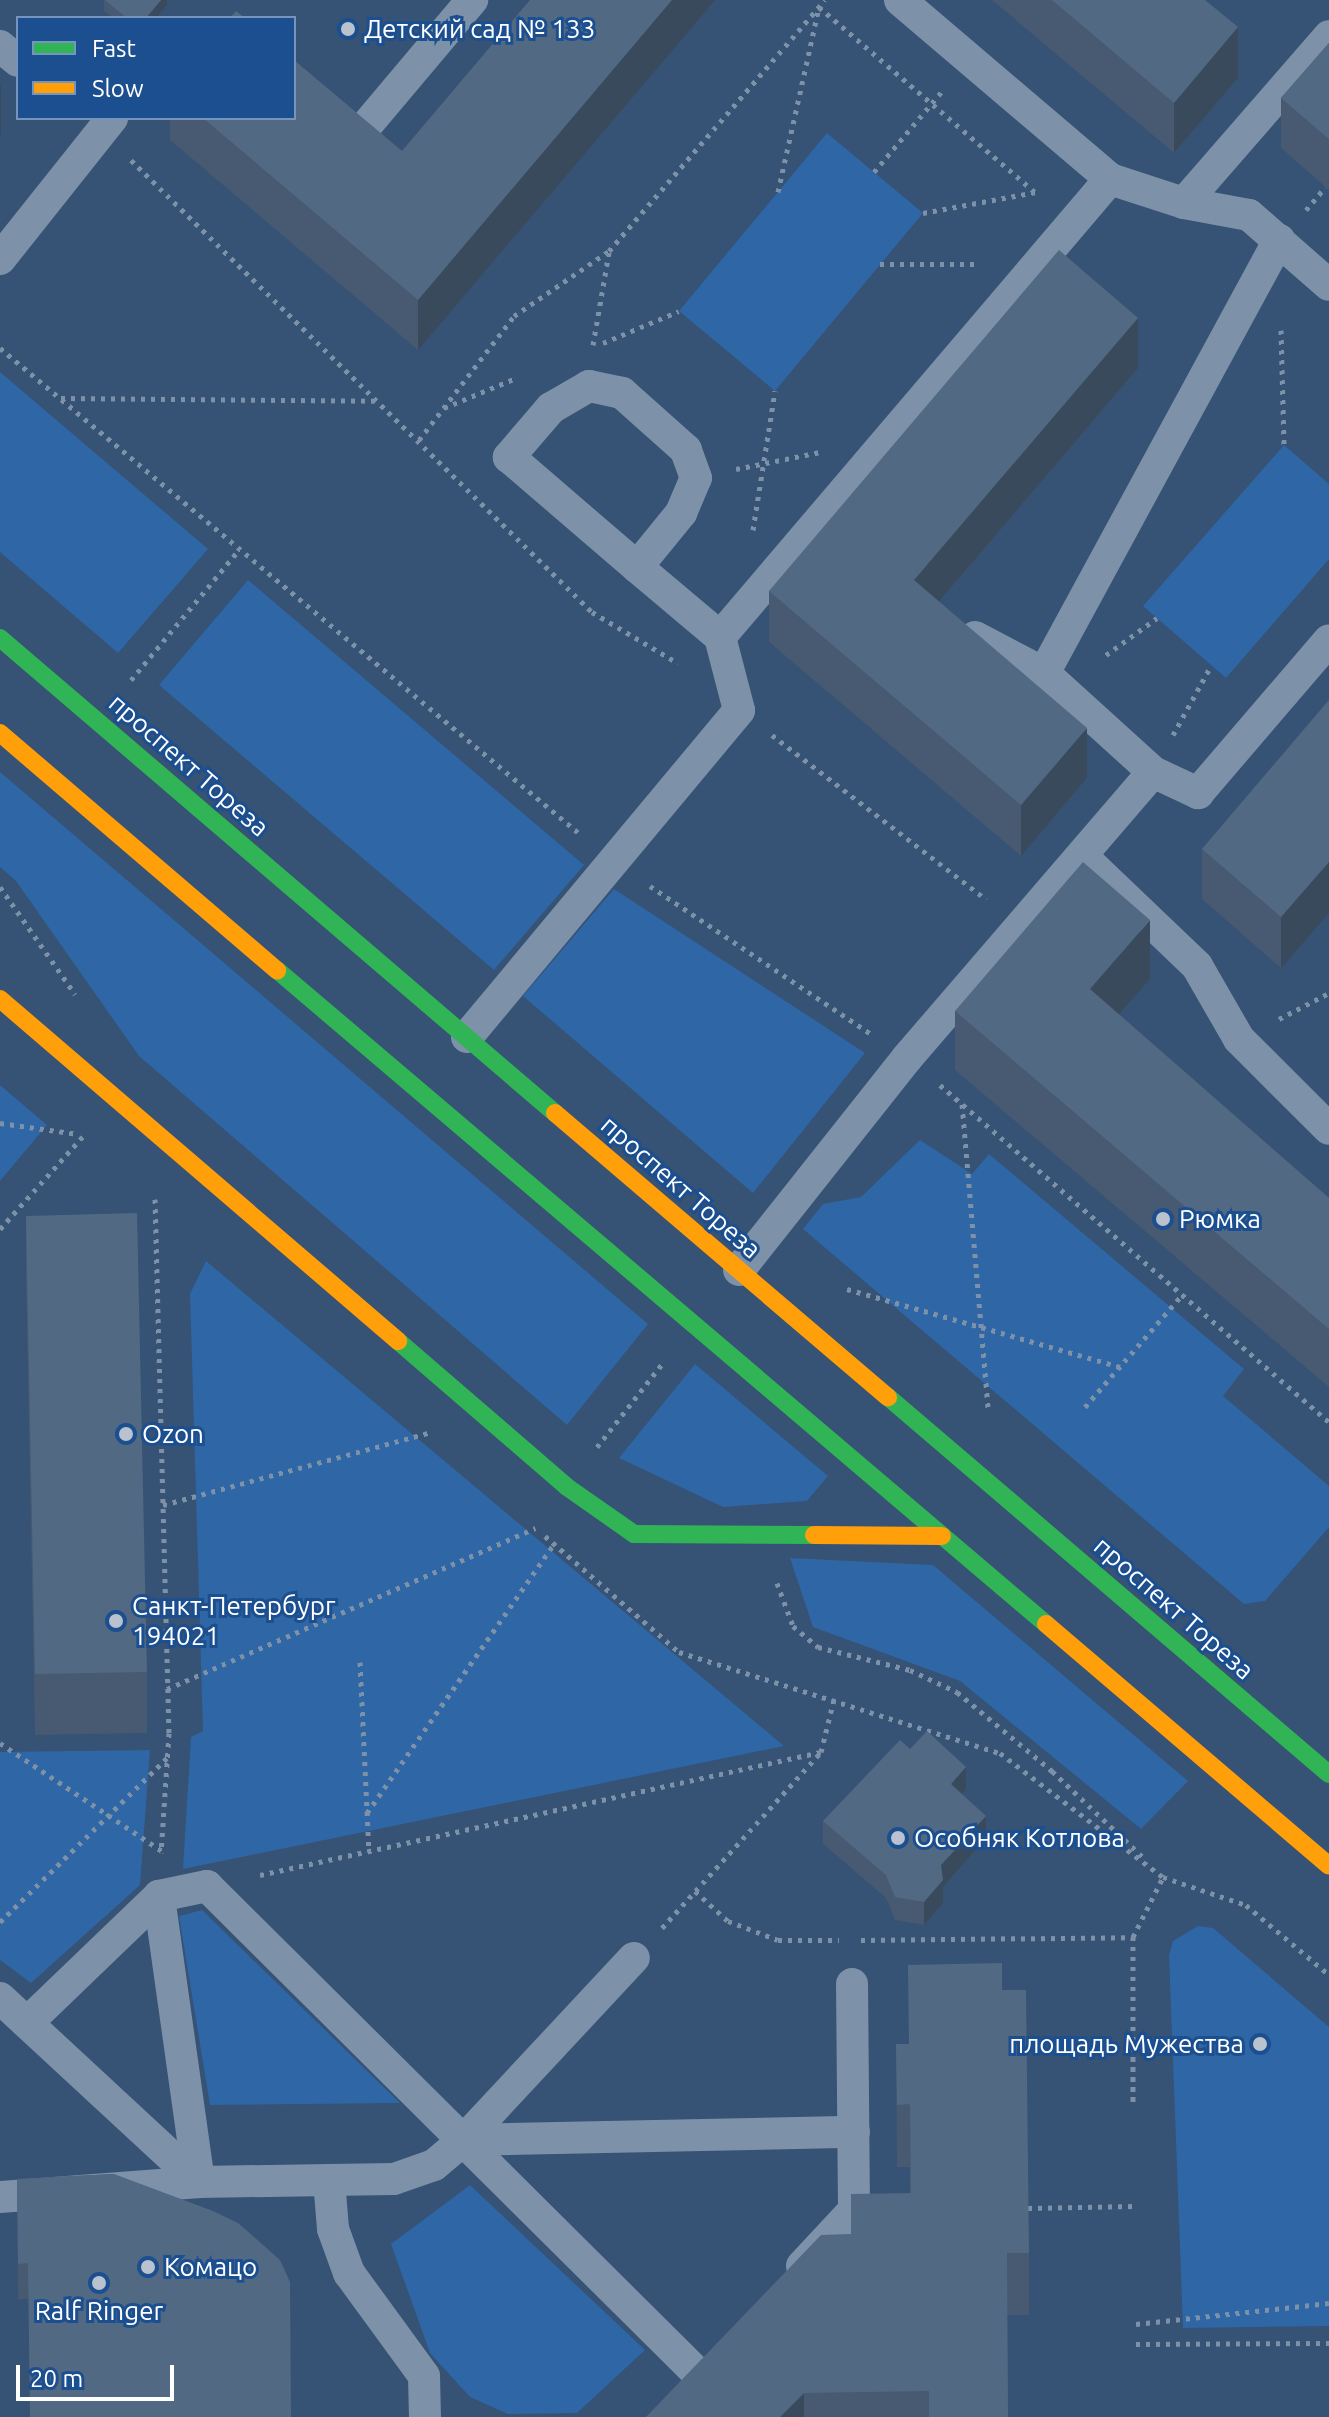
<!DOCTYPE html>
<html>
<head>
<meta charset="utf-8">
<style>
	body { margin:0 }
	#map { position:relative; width:1329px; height:2417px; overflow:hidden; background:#365274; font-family:Ubuntu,sans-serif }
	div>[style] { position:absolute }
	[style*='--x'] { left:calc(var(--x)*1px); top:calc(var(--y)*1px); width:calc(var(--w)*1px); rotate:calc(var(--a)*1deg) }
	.green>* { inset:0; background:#2f66a5 }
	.path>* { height:5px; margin-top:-2.5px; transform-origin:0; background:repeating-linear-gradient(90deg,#7d92a8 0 4px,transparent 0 10px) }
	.lane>* { height:32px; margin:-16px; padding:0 16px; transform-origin:16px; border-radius:16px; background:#7d92a8 }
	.fast>* { height:18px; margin:-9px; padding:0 9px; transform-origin:9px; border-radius:9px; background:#30b455 }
	.slow>* { height:18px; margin:-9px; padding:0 9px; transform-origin:9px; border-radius:9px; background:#ff9f0a }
	.wall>* { inset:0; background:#475a72 }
	.shaded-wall>* { inset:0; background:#394a5c }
	.building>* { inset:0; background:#526984 }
	.dots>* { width:22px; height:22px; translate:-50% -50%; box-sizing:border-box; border:4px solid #1b4f8f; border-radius:50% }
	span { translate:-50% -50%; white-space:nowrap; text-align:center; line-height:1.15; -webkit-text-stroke:6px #1b4f8f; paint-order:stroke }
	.poi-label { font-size:26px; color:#fff }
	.left { translate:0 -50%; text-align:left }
	.right { translate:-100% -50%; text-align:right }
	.street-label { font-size:26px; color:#fff }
	.legend { position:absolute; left:16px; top:16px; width:280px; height:104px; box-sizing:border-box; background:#1b4f8f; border:2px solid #7695bc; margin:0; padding:10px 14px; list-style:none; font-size:24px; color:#fff }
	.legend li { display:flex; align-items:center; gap:16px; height:40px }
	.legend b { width:40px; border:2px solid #7695bc }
	.scale { position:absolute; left:16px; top:2365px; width:158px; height:36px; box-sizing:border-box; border:4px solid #fff; border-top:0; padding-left:10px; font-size:24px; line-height:28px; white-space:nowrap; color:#fff; -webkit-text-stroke:6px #1b4f8f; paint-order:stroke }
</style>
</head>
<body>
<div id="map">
	<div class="green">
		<i style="clip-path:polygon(827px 133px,923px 213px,775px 391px,679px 311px)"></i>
		<i style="clip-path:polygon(0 372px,208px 549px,118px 653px,0 552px)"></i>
		<i style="clip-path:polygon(1284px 445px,1329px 484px,1329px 559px,1226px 678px,1143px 606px)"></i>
		<i style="clip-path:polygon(248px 580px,584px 865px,494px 970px,159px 685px)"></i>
		<i style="clip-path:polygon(0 772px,648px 1324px,567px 1425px,139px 1056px,16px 881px,0 867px)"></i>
		<i style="clip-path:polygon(614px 889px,865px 1053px,753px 1193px,523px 996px)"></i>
		<i style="clip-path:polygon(0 1085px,47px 1125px,0 1181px)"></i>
		<i style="clip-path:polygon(920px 1140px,972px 1174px,989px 1154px,1244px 1369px,1223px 1396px,1329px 1486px,1329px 1527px,1265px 1601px,1244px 1604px,803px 1229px,823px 1204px,861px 1197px)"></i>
		<i style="clip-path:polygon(206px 1261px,784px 1746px,183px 1869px,191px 1737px,203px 1731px,190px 1294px)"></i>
		<i style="clip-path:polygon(695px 1364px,828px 1476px,807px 1501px,723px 1507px,619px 1458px)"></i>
		<i style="clip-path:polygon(790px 1558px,933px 1565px,1188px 1781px,1141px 1829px,960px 1681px,813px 1627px)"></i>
		<i style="clip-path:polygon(150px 1750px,140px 1885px,31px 1983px,0 1960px,0 1752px)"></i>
		<i style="clip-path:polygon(202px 1910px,400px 2103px,210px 2105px,179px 1916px)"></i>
		<i style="clip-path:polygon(1198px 1926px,1213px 1928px,1329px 2027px,1329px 2326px,1183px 2328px,1169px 1955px,1173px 1941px)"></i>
		<i style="clip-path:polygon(470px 2185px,645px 2350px,577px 2413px,508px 2414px,470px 2397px,430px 2353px,391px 2244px)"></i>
	</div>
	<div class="path">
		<i style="--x:131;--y:160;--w:646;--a:44.44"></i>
		<i style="--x:592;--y:612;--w:100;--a:30.7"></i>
		<i style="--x:874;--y:172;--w:107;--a:-49.9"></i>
		<i style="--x:778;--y:192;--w:189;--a:-77.5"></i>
		<i style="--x:819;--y:7;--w:284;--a:40.6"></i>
		<i style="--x:1306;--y:210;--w:30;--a:-50"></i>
		<i style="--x:923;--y:213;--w:115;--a:-10.5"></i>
		<i style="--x:880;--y:264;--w:99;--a:0"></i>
		<i style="--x:1281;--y:330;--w:115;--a:88.5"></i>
		<i style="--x:603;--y:343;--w:82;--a:-22.8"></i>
		<i style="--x:593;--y:345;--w:94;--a:-80.2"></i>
		<i style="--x:0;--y:348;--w:758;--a:39.97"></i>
		<i style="--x:61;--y:398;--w:318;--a:0.5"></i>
		<i style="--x:444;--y:408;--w:78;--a:-22.6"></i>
		<i style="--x:419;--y:440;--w:156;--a:-52.5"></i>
		<i style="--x:514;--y:316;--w:115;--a:-34.4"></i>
		<i style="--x:609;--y:251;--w:331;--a:-49.3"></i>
		<i style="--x:736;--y:469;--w:86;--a:-11.4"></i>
		<i style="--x:753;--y:530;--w:141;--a:-81"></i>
		<i style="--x:1106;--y:655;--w:63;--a:-36"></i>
		<i style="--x:131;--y:680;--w:169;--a:-50.3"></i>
		<i style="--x:772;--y:735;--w:270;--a:37.5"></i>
		<i style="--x:1173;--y:735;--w:79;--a:-61.2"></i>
		<i style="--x:650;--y:886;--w:266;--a:33.8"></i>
		<i style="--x:0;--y:887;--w:131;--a:55"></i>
		<i style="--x:1279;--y:1019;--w:56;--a:-27.5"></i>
		<i style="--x:940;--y:1085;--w:515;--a:40.9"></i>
		<i style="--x:962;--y:1104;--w:307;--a:85.1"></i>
		<i style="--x:0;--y:1123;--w:79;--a:8"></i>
		<i style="--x:155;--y:1199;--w:534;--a:88.5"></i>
		<i style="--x:169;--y:1733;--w:120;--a:93.8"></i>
		<i style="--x:0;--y:1229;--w:126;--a:-48.2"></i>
		<i style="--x:847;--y:1289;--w:284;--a:15.9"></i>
		<i style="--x:1085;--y:1407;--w:148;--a:-49.1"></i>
		<i style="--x:597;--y:1447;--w:105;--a:-51.9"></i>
		<i style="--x:163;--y:1505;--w:275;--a:-15.2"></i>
		<i style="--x:545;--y:1536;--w:177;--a:40.9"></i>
		<i style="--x:679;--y:1652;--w:337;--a:17.5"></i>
		<i style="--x:1000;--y:1753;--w:205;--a:37.3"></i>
		<i style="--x:1163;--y:1877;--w:88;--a:18.6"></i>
		<i style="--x:1246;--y:1905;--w:109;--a:40.1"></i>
		<i style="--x:777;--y:1583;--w:46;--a:69.6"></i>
		<i style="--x:793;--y:1626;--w:33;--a:40"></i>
		<i style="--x:818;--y:1647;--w:95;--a:14"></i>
		<i style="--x:910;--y:1670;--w:52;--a:25.1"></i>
		<i style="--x:957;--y:1692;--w:124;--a:39.7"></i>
		<i style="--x:1052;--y:1771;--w:128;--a:43.4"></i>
		<i style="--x:360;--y:1662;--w:190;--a:87.3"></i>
		<i style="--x:167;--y:1689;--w:402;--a:-23.6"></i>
		<i style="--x:0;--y:1743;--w:195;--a:33.7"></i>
		<i style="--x:367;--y:1813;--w:328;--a:-55.2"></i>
		<i style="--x:260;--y:1875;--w:574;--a:-12.37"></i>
		<i style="--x:695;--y:1891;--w:45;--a:42.3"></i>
		<i style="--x:728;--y:1921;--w:53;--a:20.8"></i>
		<i style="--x:778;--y:1940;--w:61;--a:0"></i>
		<i style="--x:0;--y:1922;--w:234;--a:-44.5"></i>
		<i style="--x:662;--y:1928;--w:237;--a:-47.9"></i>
		<i style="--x:821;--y:1752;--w:55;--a:-76.2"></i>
		<i style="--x:1133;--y:1937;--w:167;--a:90"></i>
		<i style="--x:861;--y:1940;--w:272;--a:-0.6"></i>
		<i style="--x:1133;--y:1937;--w:67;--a:-63.4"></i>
		<i style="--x:1028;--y:2208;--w:107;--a:-1.1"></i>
		<i style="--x:1136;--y:2324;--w:194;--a:-6.2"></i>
		<i style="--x:1136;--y:2344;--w:193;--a:-0.3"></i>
	</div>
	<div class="lane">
		<i style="--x:900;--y:0;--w:276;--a:40.4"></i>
		<i style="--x:1110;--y:179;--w:78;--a:18"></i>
		<i style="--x:1184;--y:203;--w:66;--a:10.5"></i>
		<i style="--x:1249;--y:215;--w:106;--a:41.2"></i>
		<i style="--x:0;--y:46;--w:23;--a:40"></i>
		<i style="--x:366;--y:126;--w:165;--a:-49.9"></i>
		<i style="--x:1184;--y:203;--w:221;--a:-49"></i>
		<i style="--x:0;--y:259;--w:180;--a:-51.5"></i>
		<i style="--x:637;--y:567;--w:70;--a:-50.8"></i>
		<i style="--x:681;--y:513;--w:38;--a:-67"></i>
		<i style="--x:696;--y:478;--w:30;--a:-110"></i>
		<i style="--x:686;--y:450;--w:86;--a:-138.3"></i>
		<i style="--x:622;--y:393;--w:34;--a:-168"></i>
		<i style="--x:589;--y:386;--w:44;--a:149.9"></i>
		<i style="--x:551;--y:408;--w:65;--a:130.6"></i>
		<i style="--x:509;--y:457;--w:169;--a:40.7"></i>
		<i style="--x:637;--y:567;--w:109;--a:40.1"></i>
		<i style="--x:975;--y:637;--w:78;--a:27.6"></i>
		<i style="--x:1044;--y:673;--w:147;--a:42.2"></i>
		<i style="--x:1153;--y:772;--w:50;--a:25"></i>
		<i style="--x:1198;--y:793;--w:201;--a:-49.4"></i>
		<i style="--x:1044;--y:673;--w:493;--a:-61.5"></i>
		<i style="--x:1082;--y:856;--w:159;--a:43.7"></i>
		<i style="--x:1197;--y:966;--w:84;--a:60.1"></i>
		<i style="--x:1239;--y:1039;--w:127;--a:45"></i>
		<i style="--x:467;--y:1037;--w:425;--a:-50.2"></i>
		<i style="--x:739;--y:710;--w:75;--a:-104.6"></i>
		<i style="--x:720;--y:637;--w:602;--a:-49.58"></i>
		<i style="--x:739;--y:1270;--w:270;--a:-51.6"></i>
		<i style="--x:907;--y:1058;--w:377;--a:-49.3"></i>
		<i style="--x:159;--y:1896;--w:49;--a:-11.8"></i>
		<i style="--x:207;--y:1886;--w:694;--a:44.82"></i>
		<i style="--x:0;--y:1998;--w:271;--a:42.8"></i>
		<i style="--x:199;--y:2182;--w:130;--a:-0.9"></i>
		<i style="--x:329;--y:2180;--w:49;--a:85.3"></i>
		<i style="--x:333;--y:2229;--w:47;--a:70"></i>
		<i style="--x:349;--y:2273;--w:127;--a:53.9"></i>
		<i style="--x:424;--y:2376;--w:41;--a:88.6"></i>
		<i style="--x:464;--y:2140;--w:390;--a:-1.2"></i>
		<i style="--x:329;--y:2180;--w:65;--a:-0.9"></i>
		<i style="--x:394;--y:2179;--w:42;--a:-19.3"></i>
		<i style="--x:434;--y:2165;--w:39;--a:-40"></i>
		<i style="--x:464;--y:2140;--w:249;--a:-47"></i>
		<i style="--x:0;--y:2197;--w:200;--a:-4.3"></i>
		<i style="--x:199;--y:2182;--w:289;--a:-98"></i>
		<i style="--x:159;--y:1896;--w:183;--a:136.1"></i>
		<i style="--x:802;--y:2266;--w:76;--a:-47.1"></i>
		<i style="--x:854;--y:2210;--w:226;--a:-90.5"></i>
	</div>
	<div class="fast">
		<i style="--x:0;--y:638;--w:731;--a:40.56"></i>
		<i style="--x:277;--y:970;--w:1009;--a:40.38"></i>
		<i style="--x:398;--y:1341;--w:223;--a:40.8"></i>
		<i style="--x:567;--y:1487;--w:82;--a:35"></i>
		<i style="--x:634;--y:1534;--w:180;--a:0.3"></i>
		<i style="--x:888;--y:1397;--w:580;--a:40.53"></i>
	</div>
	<div class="slow">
		<i style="--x:0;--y:733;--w:365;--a:40.6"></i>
		<i style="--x:0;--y:999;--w:525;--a:40.67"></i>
		<i style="--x:555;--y:1113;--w:438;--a:40.5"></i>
		<i style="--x:814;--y:1535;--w:128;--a:0.4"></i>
		<i style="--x:1046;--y:1624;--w:372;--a:40.5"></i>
	</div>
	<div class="wall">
		<i style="clip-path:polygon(104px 0,167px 0,167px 5px,156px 18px,113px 18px,104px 11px)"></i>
		<i style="clip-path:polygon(530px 0,418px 350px,170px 140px,170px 118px,294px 118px,402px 151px)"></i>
		<i style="clip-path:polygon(992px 0,1205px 0,1238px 78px,1174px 153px)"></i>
		<i style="clip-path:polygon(1329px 43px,1329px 190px,1281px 148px,1281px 98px)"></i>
		<i style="clip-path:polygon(1138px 368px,939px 602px,1087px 778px,1021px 856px,769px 642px,769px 591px)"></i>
		<i style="clip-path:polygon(1329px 700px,1281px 968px,1202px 899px,1202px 849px)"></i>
		<i style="clip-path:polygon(1150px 979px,1119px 1014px,1329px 1198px,1329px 1387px,955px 1070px,955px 1011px)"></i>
		<i style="clip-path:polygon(26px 1216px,147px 1672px,147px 1733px,35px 1735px,26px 1277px)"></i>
		<i style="clip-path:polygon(910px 1749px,966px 1789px,962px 1794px,986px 1838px,943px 1887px,943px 1903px,924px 1925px,895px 1920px,886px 1898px,823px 1844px,823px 1821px)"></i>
		<i style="clip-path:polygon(1002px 1990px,1029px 2253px,1029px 2315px,1007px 2315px,1008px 2417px,646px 2417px,851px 2234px,910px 2193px,910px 2167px,897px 2167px,896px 2044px,908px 2044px)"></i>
		<i style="clip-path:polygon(114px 2174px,28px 2299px,18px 2299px,17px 2179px)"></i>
	</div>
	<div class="shaded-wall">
		<i style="clip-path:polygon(161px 0,167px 0,167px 5px,156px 18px,146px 18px)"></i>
		<i style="clip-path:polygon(672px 0,715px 0,418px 350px,418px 300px)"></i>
		<i style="clip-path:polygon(1238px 27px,1238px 78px,1174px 153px,1174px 103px)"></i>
		<i style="clip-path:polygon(1px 85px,1px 136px,0 138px,0 87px)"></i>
		<i style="clip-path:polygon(1138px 318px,1138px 368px,914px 631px,914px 580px)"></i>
		<i style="clip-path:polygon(1087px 728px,1087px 778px,1021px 856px,1021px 805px)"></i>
		<i style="clip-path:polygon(1329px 862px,1329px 913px,1281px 968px,1281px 917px)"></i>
		<i style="clip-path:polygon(1150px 920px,1150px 979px,1090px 1047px,1090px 989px)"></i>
		<i style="clip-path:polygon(966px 1767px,966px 1789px,951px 1807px,951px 1784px)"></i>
		<i style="clip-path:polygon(986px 1816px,986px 1838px,943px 1887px,943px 1903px,924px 1925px,924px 1902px,941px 1865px)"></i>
		<i style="clip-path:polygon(804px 2393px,804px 2417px,780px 2417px)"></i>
	</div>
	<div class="building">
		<i style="clip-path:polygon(105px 0,161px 0,146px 18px,127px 18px)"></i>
		<i style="clip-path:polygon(530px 0,672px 0,418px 300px,203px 118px,294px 118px,294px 60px,402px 151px)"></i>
		<i style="clip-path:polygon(1052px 0,1205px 0,1238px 27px,1174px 103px)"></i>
		<i style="clip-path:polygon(236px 11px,245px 18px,230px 18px)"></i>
		<i style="clip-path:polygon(1329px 43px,1329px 139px,1281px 98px)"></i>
		<i style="clip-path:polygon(1059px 250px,1138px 318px,914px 580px,1087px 728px,1021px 805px,769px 591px)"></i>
		<i style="clip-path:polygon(1329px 700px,1329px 862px,1281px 917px,1202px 849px)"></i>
		<i style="clip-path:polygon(1083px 862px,1150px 920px,1090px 989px,1329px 1198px,1329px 1329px,955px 1011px)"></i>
		<i style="clip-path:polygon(137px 1213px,147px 1672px,35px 1674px,26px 1216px)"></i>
		<i style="clip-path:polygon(927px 1731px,966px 1767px,951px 1784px,986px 1816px,941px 1865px,943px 1880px,924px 1902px,895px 1897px,886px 1875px,823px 1821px,900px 1740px,910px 1749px)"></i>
		<i style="clip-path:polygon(1002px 1963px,1002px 1990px,1026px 1990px,1029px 2253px,1007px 2253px,1008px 2417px,929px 2417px,929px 2391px,804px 2393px,780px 2417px,646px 2417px,821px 2235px,851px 2234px,851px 2194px,911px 2193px,910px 2104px,897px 2105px,896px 2044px,909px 2044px,908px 1965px)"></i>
		<i style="clip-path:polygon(114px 2174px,213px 2211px,238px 2223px,280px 2260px,290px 2282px,291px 2417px,30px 2417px,28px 2263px,18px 2264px,17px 2179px)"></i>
	</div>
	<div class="dots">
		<i style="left:348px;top:29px;background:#b9c2ce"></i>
		<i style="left:1163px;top:1219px;background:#b9c2ce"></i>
		<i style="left:126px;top:1434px;background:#b9c2ce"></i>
		<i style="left:116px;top:1621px;background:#b9c2ce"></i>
		<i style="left:898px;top:1838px;background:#b9c2ce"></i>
		<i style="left:1260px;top:2044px;background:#b9c2ce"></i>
		<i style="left:148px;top:2267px;background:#b9c2ce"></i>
		<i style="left:99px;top:2283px;background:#b9c2ce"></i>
	</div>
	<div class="poi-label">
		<span class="left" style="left:364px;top:29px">Детский сад № 133</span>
		<span class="left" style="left:1179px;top:1219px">Рюмка</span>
		<span class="left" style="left:142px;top:1434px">Ozon</span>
		<span class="left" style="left:132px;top:1621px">Санкт-Петербург<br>194021</span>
		<span class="left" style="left:914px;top:1838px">Особняк Котлова</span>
		<span class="right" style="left:1244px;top:2044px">площадь Мужества</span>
		<span class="left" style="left:164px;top:2267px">Комацо</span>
		<span style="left:99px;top:2311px">Ralf Ringer</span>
	</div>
	<div class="street-label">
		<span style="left:189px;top:765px;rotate:41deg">проспект Тореза</span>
		<span style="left:681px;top:1187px;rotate:41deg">проспект Тореза</span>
		<span style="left:1174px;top:1608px;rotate:41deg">проспект Тореза</span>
	</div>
	<ul class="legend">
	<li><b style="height:10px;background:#30b455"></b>Fast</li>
	<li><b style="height:10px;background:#ff9f0a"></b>Slow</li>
	</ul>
	<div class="scale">20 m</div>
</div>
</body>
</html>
